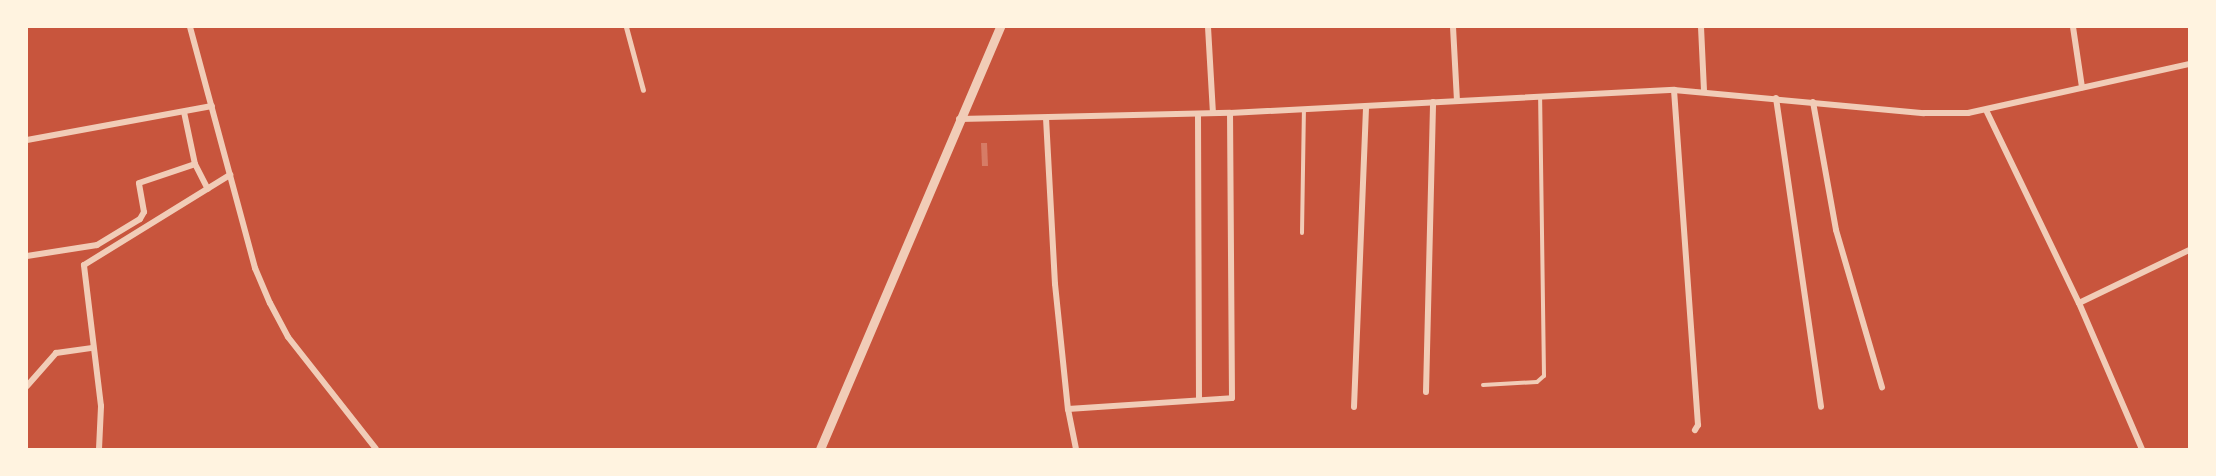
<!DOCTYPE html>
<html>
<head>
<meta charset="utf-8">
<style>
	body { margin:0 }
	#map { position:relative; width:2216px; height:476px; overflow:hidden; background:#c8553d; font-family:"Varela Round",sans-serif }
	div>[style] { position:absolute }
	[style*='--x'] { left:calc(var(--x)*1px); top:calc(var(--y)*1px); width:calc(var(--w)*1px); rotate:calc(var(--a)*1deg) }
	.building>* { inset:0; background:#d67c66 }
	.service>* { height:4px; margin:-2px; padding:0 2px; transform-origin:2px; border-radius:2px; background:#f1ccb7 }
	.pedestrian>* { height:5px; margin:-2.5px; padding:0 2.5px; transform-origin:2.5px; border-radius:2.5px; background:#f1ccb7 }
	.minor>* { height:6px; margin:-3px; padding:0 3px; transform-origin:3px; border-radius:3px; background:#f1ccb7 }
	.tertiary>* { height:9px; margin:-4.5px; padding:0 4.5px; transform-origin:4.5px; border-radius:4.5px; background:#f1ccb7 }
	span { translate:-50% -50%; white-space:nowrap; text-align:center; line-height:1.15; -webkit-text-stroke:6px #fff3e0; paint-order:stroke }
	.frame { position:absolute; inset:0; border:28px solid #fff3e0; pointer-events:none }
</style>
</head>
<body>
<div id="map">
	<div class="building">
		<i style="clip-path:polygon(981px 143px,987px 143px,988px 166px,982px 166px)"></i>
	</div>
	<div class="service">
		<i style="--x:1302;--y:233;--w:124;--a:-89.1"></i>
		<i style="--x:1483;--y:385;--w:54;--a:-3.2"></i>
		<i style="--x:1537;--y:382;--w:9;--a:-41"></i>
		<i style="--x:1544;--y:376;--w:279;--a:-90.8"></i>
	</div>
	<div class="pedestrian">
		<i style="--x:626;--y:27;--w:65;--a:74.9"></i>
	</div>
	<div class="minor">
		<i style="--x:190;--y:27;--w:250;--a:74.9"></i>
		<i style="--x:255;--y:268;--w:38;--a:67"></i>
		<i style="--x:270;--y:303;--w:38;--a:62"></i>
		<i style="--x:288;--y:337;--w:142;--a:51.8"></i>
		<i style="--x:1208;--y:27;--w:86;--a:86.7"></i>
		<i style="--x:1453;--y:27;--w:74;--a:86.9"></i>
		<i style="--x:1701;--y:27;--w:63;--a:87.3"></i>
		<i style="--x:2073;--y:27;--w:61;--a:81.5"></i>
		<i style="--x:1674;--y:90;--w:336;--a:85.9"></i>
		<i style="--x:1698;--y:425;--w:6;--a:121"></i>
		<i style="--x:1776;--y:98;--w:312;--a:81.7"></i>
		<i style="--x:1813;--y:102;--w:130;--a:79.8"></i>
		<i style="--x:1836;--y:230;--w:164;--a:73.7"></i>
		<i style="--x:1986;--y:110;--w:214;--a:64.3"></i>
		<i style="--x:2079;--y:303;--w:159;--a:66.7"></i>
		<i style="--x:184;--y:112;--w:53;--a:78.1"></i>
		<i style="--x:195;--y:164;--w:28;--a:63"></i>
		<i style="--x:1198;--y:114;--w:285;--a:89.8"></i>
		<i style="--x:1046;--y:118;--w:166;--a:86.9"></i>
		<i style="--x:1055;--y:284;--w:126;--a:84.1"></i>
		<i style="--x:1068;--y:409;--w:41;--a:78.7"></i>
		<i style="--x:959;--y:119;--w:271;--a:-1.3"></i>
		<i style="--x:1230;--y:113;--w:445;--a:-3"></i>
		<i style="--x:1674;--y:90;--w:251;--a:5.3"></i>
		<i style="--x:1924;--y:113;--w:44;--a:0"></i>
		<i style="--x:1968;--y:113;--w:226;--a:-12.5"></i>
		<i style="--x:27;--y:140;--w:188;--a:-10.4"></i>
		<i style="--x:27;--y:256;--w:71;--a:-8.9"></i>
		<i style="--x:97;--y:245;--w:50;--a:-31.2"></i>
		<i style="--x:140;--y:219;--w:8;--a:-60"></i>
		<i style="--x:144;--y:212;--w:29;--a:-100"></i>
		<i style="--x:139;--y:183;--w:59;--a:-18.7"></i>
		<i style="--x:2079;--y:303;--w:122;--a:-25.7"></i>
		<i style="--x:27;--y:386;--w:44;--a:-48.7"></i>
		<i style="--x:56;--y:353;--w:35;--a:-8"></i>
		<i style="--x:1426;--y:392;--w:290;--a:-88.6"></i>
		<i style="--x:1354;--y:407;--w:301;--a:-87.7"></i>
		<i style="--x:1068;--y:409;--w:164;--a:-3.8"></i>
		<i style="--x:1232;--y:398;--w:285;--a:-90.4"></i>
		<i style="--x:99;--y:449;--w:43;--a:-87.3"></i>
		<i style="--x:101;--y:406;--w:142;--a:-96.9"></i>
		<i style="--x:84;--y:265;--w:172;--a:-31.7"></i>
	</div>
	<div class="tertiary">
		<i style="--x:820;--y:449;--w:459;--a:-66.9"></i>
	</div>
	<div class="frame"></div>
</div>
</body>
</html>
